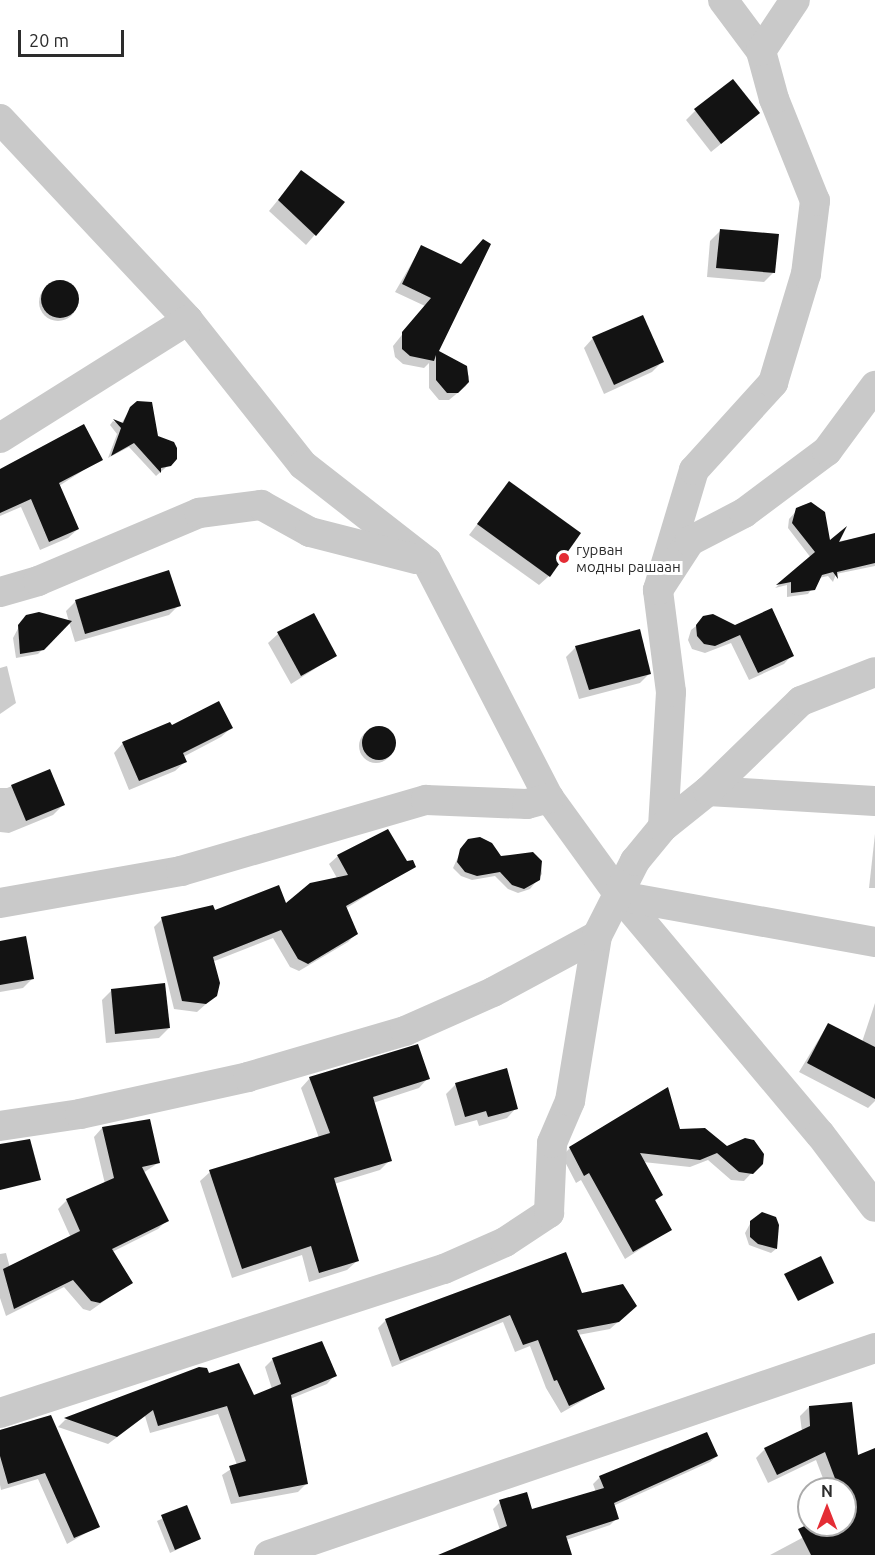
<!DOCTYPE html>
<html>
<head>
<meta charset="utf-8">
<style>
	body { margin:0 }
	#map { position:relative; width:875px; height:1555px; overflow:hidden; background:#fff; font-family:Ubuntu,sans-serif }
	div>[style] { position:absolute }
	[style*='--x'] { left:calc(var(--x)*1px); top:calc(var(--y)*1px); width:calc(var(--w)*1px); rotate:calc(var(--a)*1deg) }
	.shadow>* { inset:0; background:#0003 }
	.round { border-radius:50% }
	.building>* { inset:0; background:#131313 }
	.minor>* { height:30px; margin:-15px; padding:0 15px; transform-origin:15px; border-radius:15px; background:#c9c9c9 }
	.dots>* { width:16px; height:16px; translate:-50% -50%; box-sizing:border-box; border:3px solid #fff; border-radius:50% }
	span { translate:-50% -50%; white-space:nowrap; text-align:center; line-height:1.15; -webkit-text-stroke:6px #fff; paint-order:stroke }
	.poi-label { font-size:15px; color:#2c2c2c }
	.left { translate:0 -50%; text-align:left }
	.north { position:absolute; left:797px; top:1477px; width:60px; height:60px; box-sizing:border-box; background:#fff; border:2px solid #ababab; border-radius:50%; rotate:0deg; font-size:16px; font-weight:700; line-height:24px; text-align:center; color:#2c2c2c }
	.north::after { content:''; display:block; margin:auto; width:21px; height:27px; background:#e42d35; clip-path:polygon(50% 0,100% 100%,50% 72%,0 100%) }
	.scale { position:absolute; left:18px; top:30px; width:106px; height:27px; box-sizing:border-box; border:3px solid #2c2c2c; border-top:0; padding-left:8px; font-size:18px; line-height:21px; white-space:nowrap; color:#2c2c2c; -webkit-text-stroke:4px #fff; paint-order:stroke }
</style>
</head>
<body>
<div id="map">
	<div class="shadow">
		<i style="clip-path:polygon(695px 111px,748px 122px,711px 152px,686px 120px)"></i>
		<i style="clip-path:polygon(301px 172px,343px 202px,306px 245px,269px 211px)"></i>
		<i style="clip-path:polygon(720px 231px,774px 272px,764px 282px,707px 277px,710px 241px)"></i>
		<i style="clip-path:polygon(421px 247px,460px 266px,437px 351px,466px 368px,469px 377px,466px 386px,449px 400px,439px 400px,429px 388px,429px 363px,424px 368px,403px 364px,395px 357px,393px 346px,425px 306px,395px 292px)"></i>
		<i class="round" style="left:39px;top:283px;width:38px;height:38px"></i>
		<i style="clip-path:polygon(593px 338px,662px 362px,652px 372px,604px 394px,584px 348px)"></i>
		<i style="clip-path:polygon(131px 408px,157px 437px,171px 463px,156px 476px,129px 447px,108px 458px,117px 434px,110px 425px,113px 421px,121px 424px)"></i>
		<i style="clip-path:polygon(101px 459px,59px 486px,78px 529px,68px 538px,40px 550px,21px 507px,0 516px,0 470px)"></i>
		<i style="clip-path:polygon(509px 483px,549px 576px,539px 585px,469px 535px)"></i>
		<i style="clip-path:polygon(810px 503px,829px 543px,875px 535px,875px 566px,836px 574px,833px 582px,828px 576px,819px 578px,808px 594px,787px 597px,787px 585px,775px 588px,811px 558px,788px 528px,789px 519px,801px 506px)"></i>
		<i style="clip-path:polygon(168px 572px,179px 605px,169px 615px,75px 642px,69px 622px,38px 654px,16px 658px,13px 638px,22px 621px,69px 622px,66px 611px,75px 602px)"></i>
		<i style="clip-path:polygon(709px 616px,792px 655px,784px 664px,749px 680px,731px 643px,705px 653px,692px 649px,688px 640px,691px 630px)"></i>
		<i style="clip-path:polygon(278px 634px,335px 656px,291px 684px,268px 643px)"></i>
		<i style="clip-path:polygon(576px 647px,650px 673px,640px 683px,579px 699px,566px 657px)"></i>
		<i style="clip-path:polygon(7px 666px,16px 703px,0 714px,0 668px)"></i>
		<i style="clip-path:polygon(171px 727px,231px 728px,221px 737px,183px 757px,185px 762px,175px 771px,129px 790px,114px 753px,123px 743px)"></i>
		<i class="round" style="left:359px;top:729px;width:34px;height:34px"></i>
		<i style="clip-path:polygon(49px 771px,63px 805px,53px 815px,9px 833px,0 832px,0 788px,7px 788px)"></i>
		<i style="clip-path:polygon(388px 831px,406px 863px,414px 866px,345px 909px,356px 934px,348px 942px,299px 971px,290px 967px,273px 938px,212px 962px,215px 996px,197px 1012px,174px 1009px,154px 927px,162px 919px,285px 905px,337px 878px,329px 864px,338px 856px)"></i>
		<i style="clip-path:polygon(875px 834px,875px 888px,869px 888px)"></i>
		<i style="clip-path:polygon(464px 844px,500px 858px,541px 862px,542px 874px,530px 889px,518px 893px,508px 889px,495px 876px,472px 880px,461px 876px,453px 868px)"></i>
		<i style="clip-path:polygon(0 942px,33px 978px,23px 988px,0 992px)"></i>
		<i style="clip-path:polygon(112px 990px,169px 1028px,159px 1038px,106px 1043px,102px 1000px)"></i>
		<i style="clip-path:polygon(875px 1003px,875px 1101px,868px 1108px,799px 1072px,828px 1024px,862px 1042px)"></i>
		<i style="clip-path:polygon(310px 1078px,428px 1078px,419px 1088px,373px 1103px,390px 1160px,380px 1170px,334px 1184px,357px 1261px,347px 1270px,309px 1282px,302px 1255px,232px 1278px,200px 1181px,210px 1172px,319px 1138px,301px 1088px)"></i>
		<i style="clip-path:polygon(456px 1084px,516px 1108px,507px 1118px,479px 1126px,477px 1120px,455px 1126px,446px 1094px)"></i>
		<i style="clip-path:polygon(102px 1128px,158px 1163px,143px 1173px,167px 1220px,158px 1229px,112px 1252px,131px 1282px,90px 1311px,83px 1309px,64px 1287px,6px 1316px,0 1298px,0 1254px,6px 1253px,10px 1268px,71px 1238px,58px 1209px,67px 1200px,105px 1184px,94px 1137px)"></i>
		<i style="clip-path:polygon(679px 1131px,761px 1163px,744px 1181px,731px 1180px,708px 1160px,690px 1167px,643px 1162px,661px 1195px,654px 1202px,670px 1230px,625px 1259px,581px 1180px,576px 1183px,562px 1156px,570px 1148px)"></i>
		<i style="clip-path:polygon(751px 1222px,776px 1249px,771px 1253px,749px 1245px,745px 1233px)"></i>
		<i style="clip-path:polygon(581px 1295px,628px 1313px,610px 1329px,578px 1335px,603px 1389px,561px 1413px,546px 1388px,530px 1346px,515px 1352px,503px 1322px,392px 1367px,378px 1328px,386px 1320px)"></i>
		<i style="clip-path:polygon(273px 1359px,335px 1375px,327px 1384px,290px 1399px,306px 1484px,298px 1492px,231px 1504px,222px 1475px,237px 1465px,218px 1414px,150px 1433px,145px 1416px,108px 1444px,58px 1427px,65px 1420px,199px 1368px,254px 1396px,272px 1389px,265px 1367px)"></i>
		<i style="clip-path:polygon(809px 1407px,856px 1457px,875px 1450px,875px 1555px,770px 1555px,817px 1530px,845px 1525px,845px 1489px,827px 1489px,816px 1460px,768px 1483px,756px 1458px,765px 1449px,802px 1432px,800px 1416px)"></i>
		<i style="clip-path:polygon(50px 1416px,98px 1526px,67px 1544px,38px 1479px,1px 1490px,0 1485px,0 1430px)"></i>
		<i style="clip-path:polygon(666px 1448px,668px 1452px,717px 1456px,710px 1462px,613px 1506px,617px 1518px,610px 1525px,566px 1540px,540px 1555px,482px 1555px,500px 1530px,493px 1509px,500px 1502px,531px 1511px,596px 1492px,593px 1484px,600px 1477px)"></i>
		<i style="clip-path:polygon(187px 1507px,200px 1539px,170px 1553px,157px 1521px)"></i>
	</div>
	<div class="building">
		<i style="clip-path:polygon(733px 79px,760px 113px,721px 144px,694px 109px)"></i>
		<i style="clip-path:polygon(301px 170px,345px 202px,316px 236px,278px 200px)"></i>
		<i style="clip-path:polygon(720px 229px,779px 234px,775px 273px,716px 268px)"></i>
		<i style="clip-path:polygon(483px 239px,491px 244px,439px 351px,467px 366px,469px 382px,458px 393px,447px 393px,436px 380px,436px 355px,434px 361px,410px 356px,402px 349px,402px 332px,431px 298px,402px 284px,421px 245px,461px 264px)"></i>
		<i class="round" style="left:41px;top:280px;width:38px;height:38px"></i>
		<i style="clip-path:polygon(643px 315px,664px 362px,614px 385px,592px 337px)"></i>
		<i style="clip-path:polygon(137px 401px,152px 402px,158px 436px,174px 442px,177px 448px,177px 459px,171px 466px,161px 468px,161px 473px,134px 443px,111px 456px,121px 428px,113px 419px,123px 423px,130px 407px)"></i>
		<i style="clip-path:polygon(84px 424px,103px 460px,59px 483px,79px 529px,49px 542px,31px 499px,0 513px,0 469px)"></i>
		<i style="clip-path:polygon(509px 481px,581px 533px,550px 577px,477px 524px)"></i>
		<i style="clip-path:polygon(811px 502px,825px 512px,830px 540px,847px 526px,839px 542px,875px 533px,875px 563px,837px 572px,838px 579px,833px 572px,822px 575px,815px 590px,791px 593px,791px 582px,776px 585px,815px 552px,792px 523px,796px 508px)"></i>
		<i style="clip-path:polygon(169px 570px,181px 606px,85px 634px,75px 600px)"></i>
		<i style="clip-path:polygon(772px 608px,794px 656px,758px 673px,740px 635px,715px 646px,704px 644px,697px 636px,696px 625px,703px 616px,713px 614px,735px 625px)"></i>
		<i style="clip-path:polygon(39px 612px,72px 621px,44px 650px,20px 654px,18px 625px,26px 615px)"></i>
		<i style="clip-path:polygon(314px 613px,337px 656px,301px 676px,277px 632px)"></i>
		<i style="clip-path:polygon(640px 629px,651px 674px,589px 690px,575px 646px)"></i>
		<i style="clip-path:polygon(219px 701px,233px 728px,183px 753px,187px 762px,139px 781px,122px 742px,170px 722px,172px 725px)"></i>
		<i class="round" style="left:362px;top:726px;width:34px;height:34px"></i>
		<i style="clip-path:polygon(50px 769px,65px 805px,26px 821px,11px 785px)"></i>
		<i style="clip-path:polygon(388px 829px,407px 861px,413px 860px,416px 867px,346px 906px,358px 934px,308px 964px,298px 959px,281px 930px,213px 957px,220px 983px,217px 996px,206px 1004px,182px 1001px,161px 917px,213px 905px,215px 910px,279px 885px,286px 903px,310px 883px,348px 875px,337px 855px)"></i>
		<i style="clip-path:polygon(480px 837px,492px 843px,501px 856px,533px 852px,542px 861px,540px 880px,524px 889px,512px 885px,500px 872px,477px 876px,465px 872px,457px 862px,460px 849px,468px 839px)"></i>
		<i style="clip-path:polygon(26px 936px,34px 979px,0 985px,0 941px)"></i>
		<i style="clip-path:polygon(165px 983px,170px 1028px,115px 1034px,111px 989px)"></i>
		<i style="clip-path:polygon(828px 1023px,875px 1047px,875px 1099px,807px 1063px)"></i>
		<i style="clip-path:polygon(418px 1044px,430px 1079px,373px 1097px,392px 1161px,334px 1178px,359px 1261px,319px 1273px,311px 1246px,242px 1269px,209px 1170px,330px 1133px,309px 1077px)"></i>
		<i style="clip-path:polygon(507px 1068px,518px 1109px,488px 1117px,486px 1111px,465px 1117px,455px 1083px)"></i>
		<i style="clip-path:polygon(668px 1087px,680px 1129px,705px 1128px,727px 1146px,745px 1138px,754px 1140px,764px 1154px,763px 1164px,753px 1174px,739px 1172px,717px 1153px,700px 1160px,640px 1153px,663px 1195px,655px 1200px,672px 1230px,633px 1252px,589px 1173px,584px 1176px,569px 1147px)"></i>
		<i style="clip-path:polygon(150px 1119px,160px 1163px,142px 1167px,169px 1221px,112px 1249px,133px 1283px,100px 1303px,91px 1301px,73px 1280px,14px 1309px,3px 1269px,80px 1231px,66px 1199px,114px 1178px,102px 1127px)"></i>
		<i style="clip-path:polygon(30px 1139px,41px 1180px,0 1190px,0 1144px)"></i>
		<i style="clip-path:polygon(762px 1212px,776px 1217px,779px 1225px,777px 1249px,758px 1244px,750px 1237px,750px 1221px)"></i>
		<i style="clip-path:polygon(566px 1252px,582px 1293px,623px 1284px,637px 1306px,619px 1322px,577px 1330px,605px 1389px,569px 1406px,557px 1380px,554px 1381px,538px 1340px,523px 1345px,510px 1315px,400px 1361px,385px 1319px)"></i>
		<i style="clip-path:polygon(821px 1256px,834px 1283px,798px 1301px,784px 1274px)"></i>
		<i style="clip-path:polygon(322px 1341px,337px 1376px,291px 1395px,308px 1484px,239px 1497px,229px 1466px,246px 1461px,227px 1406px,158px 1426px,153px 1410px,117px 1437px,64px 1418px,199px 1367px,207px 1368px,209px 1373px,239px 1363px,254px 1395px,281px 1384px,272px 1358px)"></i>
		<i style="clip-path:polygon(852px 1402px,858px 1455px,875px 1448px,875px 1555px,811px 1555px,798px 1529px,809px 1524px,845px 1525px,845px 1489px,839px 1489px,825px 1452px,777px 1475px,764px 1448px,810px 1426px,809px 1406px)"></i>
		<i style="clip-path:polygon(51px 1415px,100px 1527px,74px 1538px,45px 1473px,8px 1484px,0 1456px,0 1430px)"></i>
		<i style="clip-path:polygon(707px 1432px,718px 1456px,614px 1503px,619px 1519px,566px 1536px,572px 1555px,438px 1555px,507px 1526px,499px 1500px,527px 1492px,532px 1509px,604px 1488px,599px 1476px)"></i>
		<i style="clip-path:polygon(187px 1505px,201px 1539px,175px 1550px,161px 1515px)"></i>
	</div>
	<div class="minor">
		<i style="--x:723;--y:0;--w:64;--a:53.3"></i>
		<i style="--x:0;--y:119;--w:275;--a:46.9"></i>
		<i style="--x:188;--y:320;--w:185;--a:51.6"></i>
		<i style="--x:303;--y:465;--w:157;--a:38"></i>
		<i style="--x:427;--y:562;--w:266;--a:62.7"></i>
		<i style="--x:549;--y:798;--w:121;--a:54.1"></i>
		<i style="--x:620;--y:896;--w:311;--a:50"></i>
		<i style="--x:820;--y:1134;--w:91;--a:53"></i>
		<i style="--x:0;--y:438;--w:222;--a:-32.1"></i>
		<i style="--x:658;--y:590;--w:125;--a:-73.3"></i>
		<i style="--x:694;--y:470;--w:118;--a:-47.8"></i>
		<i style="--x:773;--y:383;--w:114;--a:-73.2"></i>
		<i style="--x:806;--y:274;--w:74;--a:-83"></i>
		<i style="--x:815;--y:201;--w:110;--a:-111.9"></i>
		<i style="--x:774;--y:99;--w:50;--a:-105.2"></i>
		<i style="--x:761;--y:51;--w:61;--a:-56.3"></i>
		<i style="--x:0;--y:592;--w:40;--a:-16"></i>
		<i style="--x:38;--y:581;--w:175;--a:-22.9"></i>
		<i style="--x:199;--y:513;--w:63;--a:-7.4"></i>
		<i style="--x:261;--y:505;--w:56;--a:28.9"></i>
		<i style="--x:310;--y:532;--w:109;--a:14.3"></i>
		<i style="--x:708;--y:791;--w:167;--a:3.4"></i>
		<i style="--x:663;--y:827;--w:135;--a:-86.6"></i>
		<i style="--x:671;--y:692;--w:103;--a:-97.3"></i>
		<i style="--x:658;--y:590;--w:59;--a:-56.9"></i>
		<i style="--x:690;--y:541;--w:61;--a:-27.4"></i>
		<i style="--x:744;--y:513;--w:104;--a:-36.8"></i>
		<i style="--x:827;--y:451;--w:81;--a:-53.6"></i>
		<i style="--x:620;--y:896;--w:259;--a:10.2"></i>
		<i style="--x:0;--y:903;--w:184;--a:-10"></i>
		<i style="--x:181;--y:871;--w:255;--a:-16.2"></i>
		<i style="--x:426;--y:800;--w:101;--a:2.3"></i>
		<i style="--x:527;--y:804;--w:23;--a:-15"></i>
		<i style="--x:0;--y:1126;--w:81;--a:-8.5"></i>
		<i style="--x:80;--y:1114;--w:172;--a:-12.4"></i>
		<i style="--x:248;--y:1077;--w:164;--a:-16.3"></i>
		<i style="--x:405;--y:1031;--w:96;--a:-23.9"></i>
		<i style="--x:493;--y:992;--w:118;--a:-28.3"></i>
		<i style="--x:0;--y:1413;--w:467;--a:-18"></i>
		<i style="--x:444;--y:1269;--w:67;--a:-23.9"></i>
		<i style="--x:505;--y:1242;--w:53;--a:-33.4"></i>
		<i style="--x:549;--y:1213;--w:70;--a:-87.5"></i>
		<i style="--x:552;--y:1143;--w:46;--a:-66.8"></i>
		<i style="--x:570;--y:1101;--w:167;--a:-80.7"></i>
		<i style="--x:597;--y:936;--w:84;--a:-63.1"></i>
		<i style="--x:635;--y:861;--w:44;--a:-50.5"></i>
		<i style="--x:663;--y:827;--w:58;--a:-38.7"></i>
		<i style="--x:708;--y:791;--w:129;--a:-44.1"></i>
		<i style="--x:801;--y:701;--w:79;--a:-21.4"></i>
		<i style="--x:269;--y:1555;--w:640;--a:-18.86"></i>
	</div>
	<div class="dots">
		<i style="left:564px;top:558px;background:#e42d35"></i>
	</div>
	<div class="poi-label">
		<span class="left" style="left:576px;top:558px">гурван<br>модны рашаан</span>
	</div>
	<div class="north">N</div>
	<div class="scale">20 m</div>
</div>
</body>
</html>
